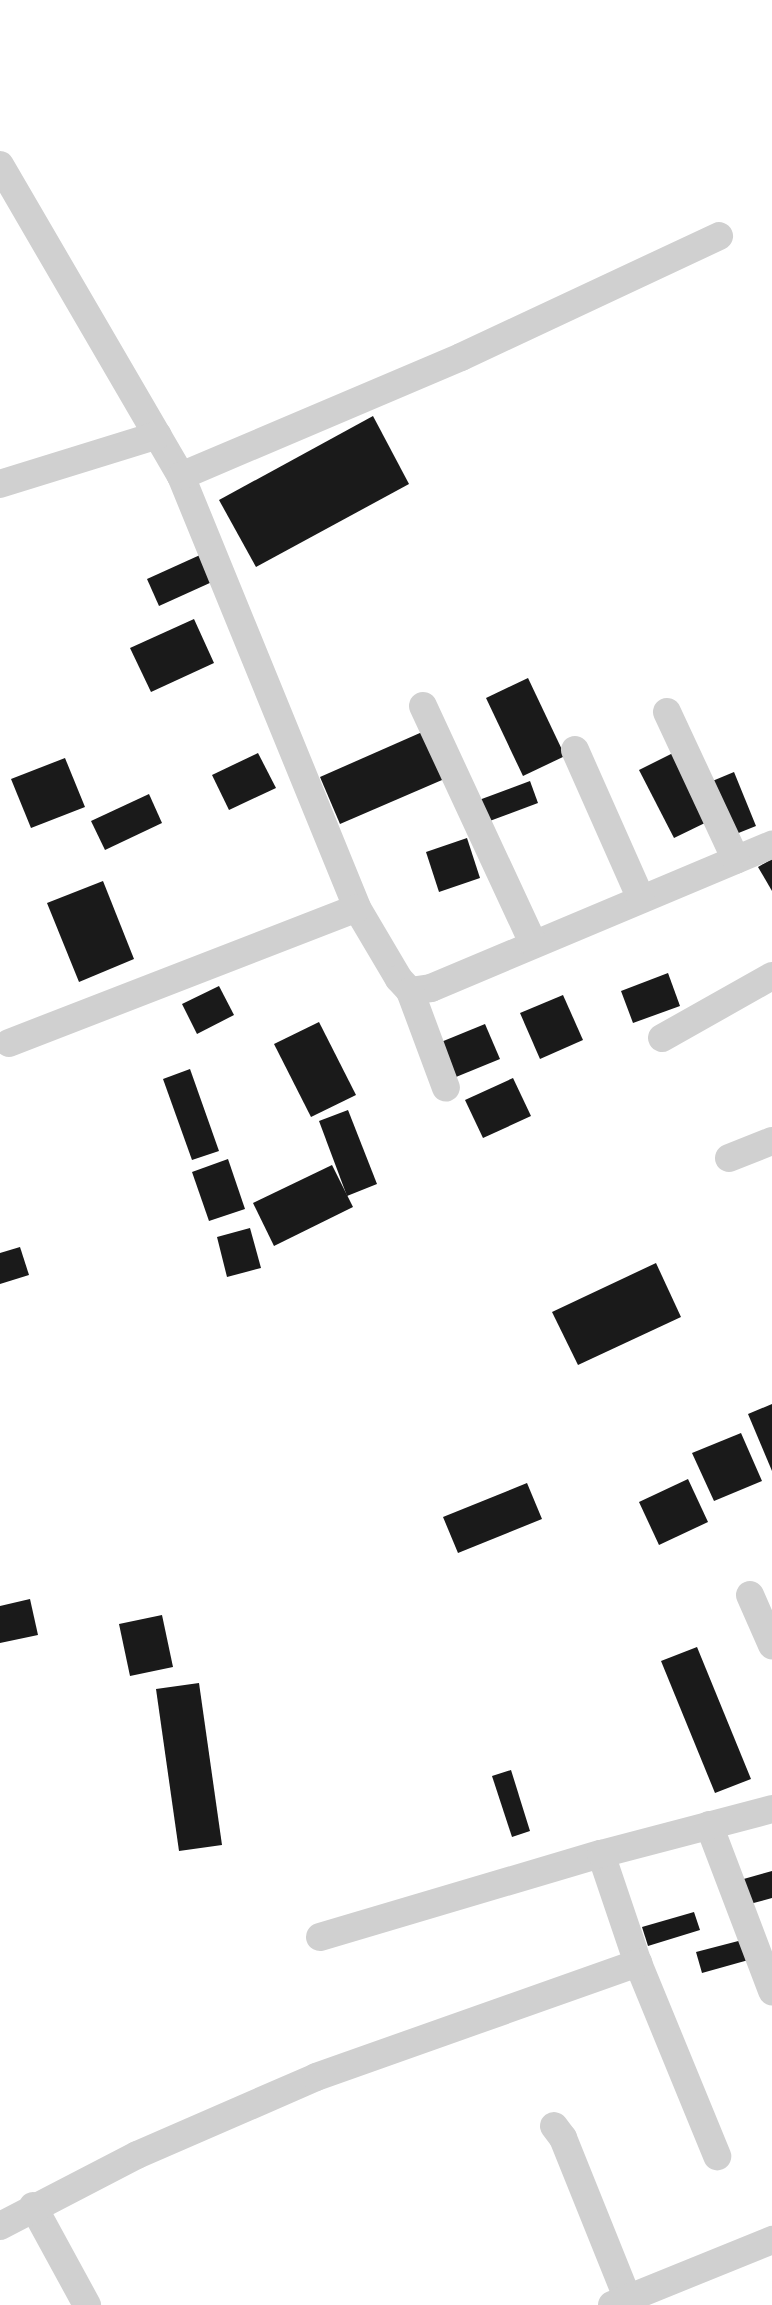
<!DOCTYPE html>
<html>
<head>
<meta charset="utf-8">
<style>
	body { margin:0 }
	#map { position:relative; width:772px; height:2305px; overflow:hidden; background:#fff; font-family:"Noto Sans",sans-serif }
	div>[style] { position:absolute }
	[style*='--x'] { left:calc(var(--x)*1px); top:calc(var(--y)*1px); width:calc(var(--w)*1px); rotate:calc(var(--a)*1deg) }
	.building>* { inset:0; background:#1a1a1a }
	.street>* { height:28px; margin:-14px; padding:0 14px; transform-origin:14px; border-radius:14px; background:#d0d0d0 }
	span { translate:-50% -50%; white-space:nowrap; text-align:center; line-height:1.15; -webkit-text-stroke:5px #fff; paint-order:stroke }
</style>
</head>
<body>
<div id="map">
	<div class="building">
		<i style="clip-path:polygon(373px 416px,409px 484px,256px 567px,219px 500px)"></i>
		<i style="clip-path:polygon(200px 555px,212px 582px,159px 606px,147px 579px)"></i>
		<i style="clip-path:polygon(194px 619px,214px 663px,151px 692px,130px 648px)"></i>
		<i style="clip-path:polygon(528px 678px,565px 756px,523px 776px,486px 698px)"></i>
		<i style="clip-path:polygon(429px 729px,449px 777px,340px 824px,320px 777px)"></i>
		<i style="clip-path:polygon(675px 752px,709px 821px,674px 838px,639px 770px)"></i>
		<i style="clip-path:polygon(258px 753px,276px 788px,229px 810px,212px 775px)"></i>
		<i style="clip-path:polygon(65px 758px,85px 807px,31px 828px,11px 779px)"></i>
		<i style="clip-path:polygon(734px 772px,756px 826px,731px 836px,710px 782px)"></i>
		<i style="clip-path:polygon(530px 781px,538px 803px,487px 822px,479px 800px)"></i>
		<i style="clip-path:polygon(149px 794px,162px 823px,105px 850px,91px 821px)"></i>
		<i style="clip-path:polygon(467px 838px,480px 878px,439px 892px,426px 852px)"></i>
		<i style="clip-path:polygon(772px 859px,772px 891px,758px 867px)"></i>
		<i style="clip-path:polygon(103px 881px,134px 959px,79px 982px,47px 903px)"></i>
		<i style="clip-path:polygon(668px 973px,680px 1006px,633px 1023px,621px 991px)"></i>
		<i style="clip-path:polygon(219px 986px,234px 1015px,197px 1034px,182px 1004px)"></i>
		<i style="clip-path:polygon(563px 995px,583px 1040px,540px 1059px,520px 1013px)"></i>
		<i style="clip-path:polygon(319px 1022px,356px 1095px,311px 1117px,274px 1044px)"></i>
		<i style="clip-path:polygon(485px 1024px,500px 1059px,456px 1077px,441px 1042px)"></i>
		<i style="clip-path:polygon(190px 1069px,219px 1151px,192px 1160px,163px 1079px)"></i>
		<i style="clip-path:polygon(513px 1078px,531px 1116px,483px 1138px,465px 1100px)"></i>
		<i style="clip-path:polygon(348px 1110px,377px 1184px,347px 1196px,319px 1121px)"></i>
		<i style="clip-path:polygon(228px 1159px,245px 1209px,209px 1221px,192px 1172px)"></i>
		<i style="clip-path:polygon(332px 1165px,353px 1207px,274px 1246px,253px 1203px)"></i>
		<i style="clip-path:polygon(250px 1228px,261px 1268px,227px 1277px,217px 1237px)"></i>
		<i style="clip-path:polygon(20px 1247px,29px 1275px,0 1284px,0 1253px)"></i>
		<i style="clip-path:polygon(656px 1263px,681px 1317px,578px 1365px,552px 1312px)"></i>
		<i style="clip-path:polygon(772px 1404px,772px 1471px,748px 1414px)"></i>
		<i style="clip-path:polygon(741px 1433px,762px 1481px,714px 1501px,692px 1453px)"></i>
		<i style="clip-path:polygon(688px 1479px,708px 1522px,659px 1545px,639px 1502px)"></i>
		<i style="clip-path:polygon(527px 1483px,542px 1519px,458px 1553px,443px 1517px)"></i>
		<i style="clip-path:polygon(30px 1599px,38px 1635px,0 1643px,0 1606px)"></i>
		<i style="clip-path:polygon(162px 1615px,173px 1667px,130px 1676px,119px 1624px)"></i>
		<i style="clip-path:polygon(697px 1647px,751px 1779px,715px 1793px,661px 1661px)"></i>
		<i style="clip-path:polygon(199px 1683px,222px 1845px,179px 1851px,156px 1689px)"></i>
		<i style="clip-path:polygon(511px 1770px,530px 1831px,512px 1837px,492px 1776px)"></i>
		<i style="clip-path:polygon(772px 1871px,772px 1898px,746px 1905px,740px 1880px)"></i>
		<i style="clip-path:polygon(694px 1912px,700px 1930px,648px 1946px,642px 1927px)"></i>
		<i style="clip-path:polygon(746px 1939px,752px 1959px,702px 1973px,696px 1952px)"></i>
	</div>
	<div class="street">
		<i style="--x:0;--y:165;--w:360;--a:59.8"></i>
		<i style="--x:181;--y:476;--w:466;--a:67.8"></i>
		<i style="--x:357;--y:908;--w:82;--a:59.4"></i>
		<i style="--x:399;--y:979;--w:16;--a:47"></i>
		<i style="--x:410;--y:991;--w:21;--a:-8"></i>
		<i style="--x:431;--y:988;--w:370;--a:-22.8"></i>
		<i style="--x:181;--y:476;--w:304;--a:-23"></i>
		<i style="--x:461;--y:357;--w:285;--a:-25.1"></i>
		<i style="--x:0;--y:484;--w:165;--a:-17.2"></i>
		<i style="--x:423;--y:706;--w:261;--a:65.1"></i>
		<i style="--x:667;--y:712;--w:163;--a:65"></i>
		<i style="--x:575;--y:750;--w:163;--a:66.1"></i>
		<i style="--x:410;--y:991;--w:103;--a:69.6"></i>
		<i style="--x:662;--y:1038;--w:126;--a:-29.4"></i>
		<i style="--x:9;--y:1043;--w:373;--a:-21.2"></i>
		<i style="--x:729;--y:1158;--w:46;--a:-21.6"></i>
		<i style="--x:750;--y:1595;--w:55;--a:66.3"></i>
		<i style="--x:709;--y:1825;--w:178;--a:69.2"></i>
		<i style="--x:601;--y:1854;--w:115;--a:71.3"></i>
		<i style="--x:638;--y:1963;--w:209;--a:67.7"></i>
		<i style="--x:320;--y:1937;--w:293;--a:-16.5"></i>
		<i style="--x:601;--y:1854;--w:177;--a:-14.7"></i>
		<i style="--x:554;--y:2126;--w:15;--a:53"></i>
		<i style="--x:563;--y:2138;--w:180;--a:68.1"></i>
		<i style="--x:33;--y:2206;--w:113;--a:61.4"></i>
		<i style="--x:0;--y:2226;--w:154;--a:-27.4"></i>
		<i style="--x:137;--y:2155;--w:195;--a:-23.5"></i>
		<i style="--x:316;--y:2077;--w:342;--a:-19.5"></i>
		<i style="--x:612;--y:2305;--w:173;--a:-22.1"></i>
	</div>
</div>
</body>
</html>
